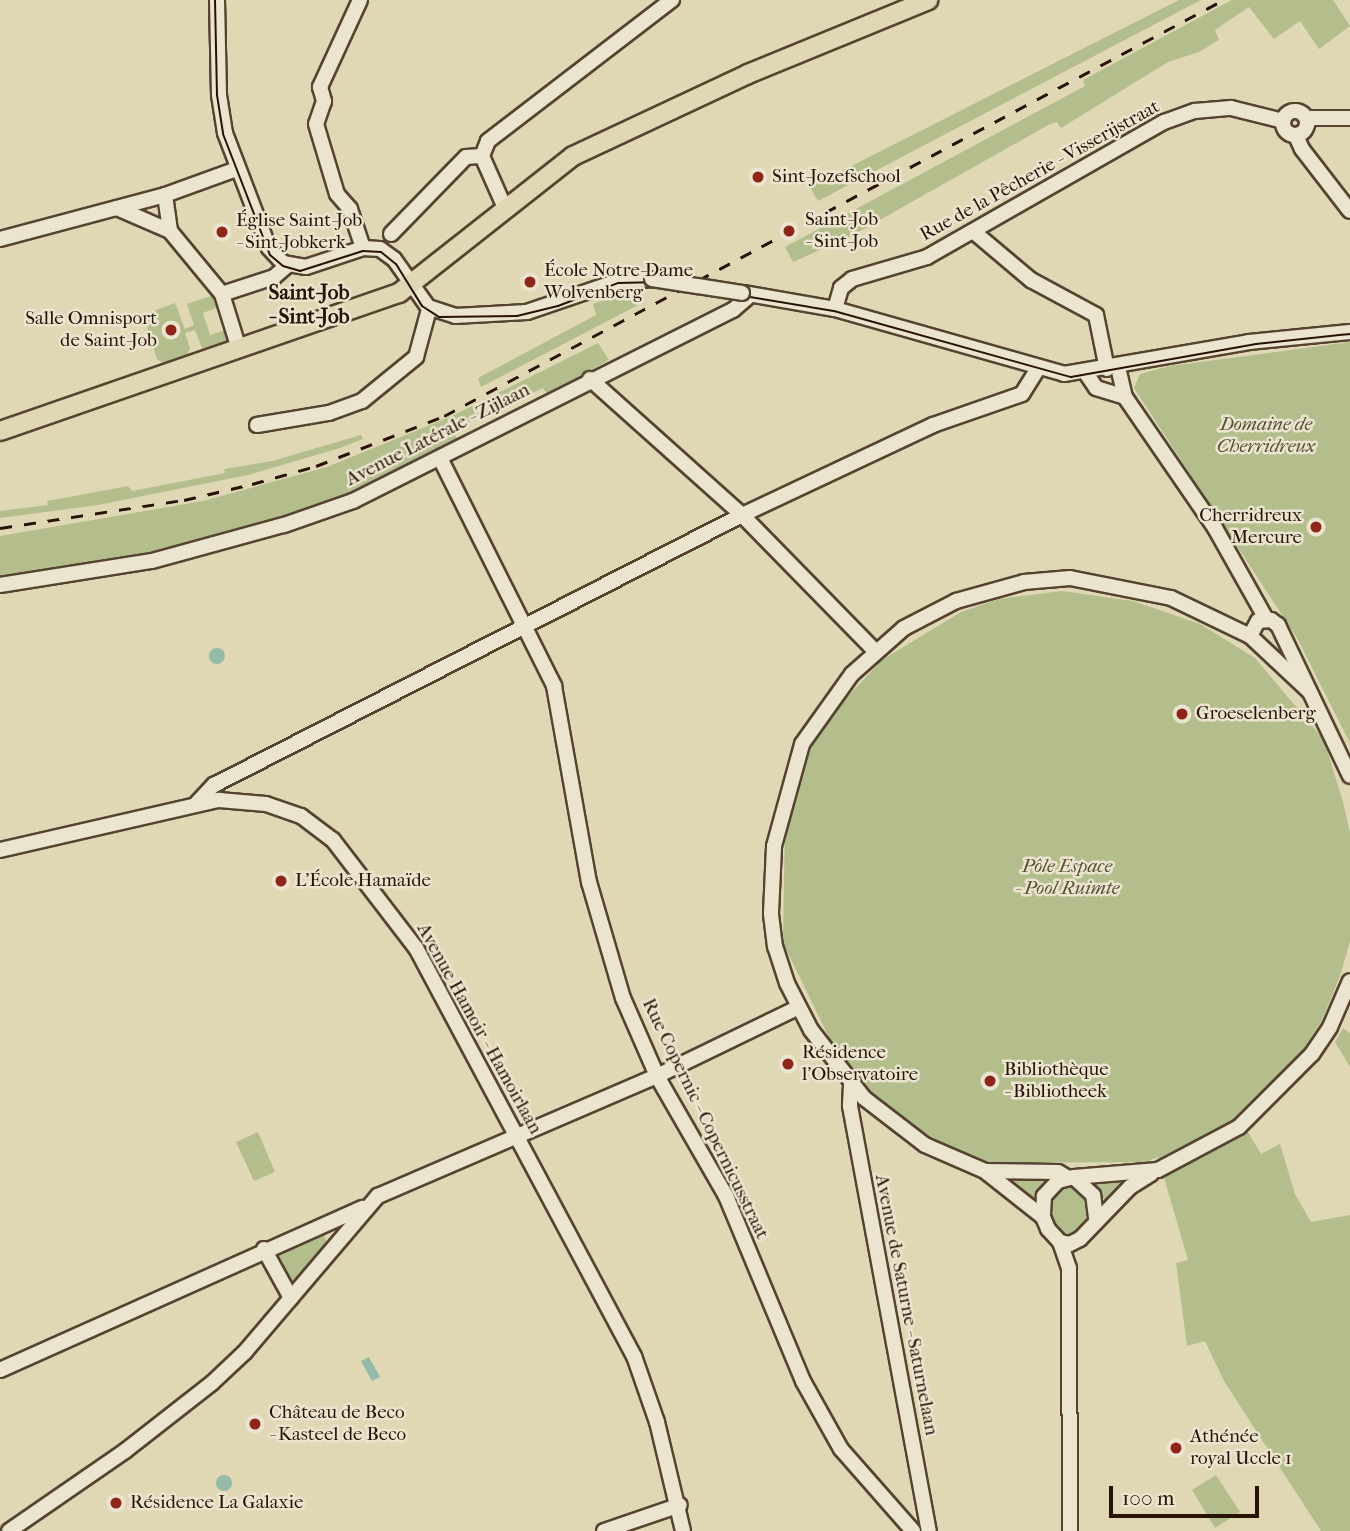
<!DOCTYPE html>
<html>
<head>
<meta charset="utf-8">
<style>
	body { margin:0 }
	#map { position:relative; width:1350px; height:1531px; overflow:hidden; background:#e0d7b5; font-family:"IM FELL French Canon",serif }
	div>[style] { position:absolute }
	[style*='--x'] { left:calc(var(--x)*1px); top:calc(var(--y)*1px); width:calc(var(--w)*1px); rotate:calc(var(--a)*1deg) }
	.green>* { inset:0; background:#b4be8c }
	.water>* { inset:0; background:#94baaa }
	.round { border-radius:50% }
	.roads { filter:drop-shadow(2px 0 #554330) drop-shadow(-2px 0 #554330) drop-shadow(0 2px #554330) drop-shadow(0 -2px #554330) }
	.minor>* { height:14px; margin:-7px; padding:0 7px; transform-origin:7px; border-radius:7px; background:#ebe5cf }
	.minor>.ring { margin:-7px; padding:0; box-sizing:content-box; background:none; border:14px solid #ebe5cf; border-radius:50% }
	.major>* { height:18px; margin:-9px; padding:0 9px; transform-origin:9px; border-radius:9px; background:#e0d7b5 }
	.tram>* { height:2px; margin:-1px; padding:0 1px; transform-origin:1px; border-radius:1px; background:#271204 }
	.rail>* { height:2.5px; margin-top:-1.25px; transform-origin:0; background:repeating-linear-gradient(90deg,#271204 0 12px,transparent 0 24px) }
	.bridges { filter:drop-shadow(2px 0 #554330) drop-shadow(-2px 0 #554330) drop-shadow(0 2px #554330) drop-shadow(0 -2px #554330) }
	.minor-bridge>* { height:14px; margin:-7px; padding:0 7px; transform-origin:7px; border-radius:7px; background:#ebe5cf }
	.dots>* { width:19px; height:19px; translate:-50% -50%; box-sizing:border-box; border:4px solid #ebe5cf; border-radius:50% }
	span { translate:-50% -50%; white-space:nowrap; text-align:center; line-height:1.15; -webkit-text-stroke:5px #ebe5cf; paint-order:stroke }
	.street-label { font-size:19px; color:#271204 }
	.poi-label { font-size:19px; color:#271204 }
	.left { translate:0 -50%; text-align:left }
	.right { translate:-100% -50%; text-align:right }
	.park-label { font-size:19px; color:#584e34; font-style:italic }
	.neighbourhood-label { font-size:21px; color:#271204; font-weight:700 }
	.scale { position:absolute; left:1109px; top:1486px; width:150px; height:32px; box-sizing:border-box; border:4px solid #271204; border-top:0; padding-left:9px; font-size:21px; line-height:24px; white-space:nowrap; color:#271204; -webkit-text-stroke:5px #ebe5cf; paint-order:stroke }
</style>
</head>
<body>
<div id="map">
	<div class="green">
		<i style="clip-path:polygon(1179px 0,1201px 0,818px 201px,810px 187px)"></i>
		<i style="clip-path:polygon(1232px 0,1333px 0,1350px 26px,1319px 49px,1300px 21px,1274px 39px,1249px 7px,1215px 30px,1219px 40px,1199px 52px,1168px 62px,1061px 128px,1057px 122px,1050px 124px,855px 234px,793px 262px,785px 247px,1085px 86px,1083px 80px)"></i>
		<i style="clip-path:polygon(622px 292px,640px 304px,481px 387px,478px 378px,596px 315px,593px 304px)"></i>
		<i style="clip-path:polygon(214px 295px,218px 307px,203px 313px,210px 335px,226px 330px,230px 342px,203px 351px,195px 330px,185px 333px,190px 348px,186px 358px,165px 364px,157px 359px,143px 315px,175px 303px,185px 329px,194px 325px,187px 304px)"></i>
		<i style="clip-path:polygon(1350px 342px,1350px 743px,1297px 638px,1134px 388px,1140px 374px,1170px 366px)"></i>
		<i style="clip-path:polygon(598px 343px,609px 360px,547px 394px,543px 388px,453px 430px,460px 445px,342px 497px,280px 520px,138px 557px,0 578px,0 536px,203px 501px,327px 467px,450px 417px)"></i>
		<i style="clip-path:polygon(361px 435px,363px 439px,340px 448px,248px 475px,98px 505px,0 518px,0 511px,48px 505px,47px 501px,128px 486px,132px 491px,225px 473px,224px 469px,272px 461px)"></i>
		<i style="clip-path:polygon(1062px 591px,1133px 601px,1200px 624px,1255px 658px,1324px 740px,1343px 802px,1350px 833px,1350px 941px,1340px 976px,1322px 1020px,1303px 1050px,1238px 1115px,1261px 1154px,1280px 1144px,1295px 1194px,1311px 1222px,1350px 1215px,1350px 1531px,1321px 1531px,1224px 1381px,1205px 1341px,1187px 1346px,1176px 1263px,1188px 1260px,1158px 1157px,1146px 1162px,994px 1163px,968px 1158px,922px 1137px,869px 1095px,840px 1060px,783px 943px,785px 818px,806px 755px,840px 705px,882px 660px,961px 612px,999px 599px)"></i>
		<i style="clip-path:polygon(1343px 1028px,1350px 1033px,1350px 1067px,1335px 1042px)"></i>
		<i style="clip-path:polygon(258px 1132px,275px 1172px,254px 1181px,236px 1142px)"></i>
		<i style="clip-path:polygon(1055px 1175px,1035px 1206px,1006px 1178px,1006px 1176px)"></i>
		<i style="clip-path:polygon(1130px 1179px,1106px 1203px,1092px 1180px)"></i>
		<i style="clip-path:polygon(1067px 1185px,1082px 1189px,1090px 1206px,1082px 1229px,1069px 1237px,1059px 1231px,1049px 1213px,1049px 1198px)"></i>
		<i style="clip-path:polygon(322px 1231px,327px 1242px,292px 1286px,272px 1252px)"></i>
		<i style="clip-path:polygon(1216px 1475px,1240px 1512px,1215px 1528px,1192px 1490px)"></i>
	</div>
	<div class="water">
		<i class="round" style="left:209px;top:648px;width:16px;height:16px"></i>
		<i style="clip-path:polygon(369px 1357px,380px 1377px,372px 1381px,361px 1361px)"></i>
		<i class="round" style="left:216px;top:1475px;width:16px;height:16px"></i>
	</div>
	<div class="roads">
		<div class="minor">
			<i style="--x:217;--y:0;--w:95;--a:88.8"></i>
			<i style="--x:219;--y:95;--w:38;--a:81"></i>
			<i style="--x:225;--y:133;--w:123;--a:69.1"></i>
			<i style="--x:269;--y:248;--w:21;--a:47"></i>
			<i style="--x:283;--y:263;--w:23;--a:10"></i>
			<i style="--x:306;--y:267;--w:60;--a:-18.4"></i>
			<i style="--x:363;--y:248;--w:17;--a:3"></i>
			<i style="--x:380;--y:249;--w:17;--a:36"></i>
			<i style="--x:394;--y:259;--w:59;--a:54.7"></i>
			<i style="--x:428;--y:307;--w:28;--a:18"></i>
			<i style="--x:455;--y:316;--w:72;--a:-3.2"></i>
			<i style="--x:527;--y:312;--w:96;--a:-18.8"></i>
			<i style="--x:618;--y:281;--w:34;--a:-3"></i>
			<i style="--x:360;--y:0;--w:96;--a:114.7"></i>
			<i style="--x:320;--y:87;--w:15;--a:74"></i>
			<i style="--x:324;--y:101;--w:24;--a:109"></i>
			<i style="--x:316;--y:124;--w:73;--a:73.3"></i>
			<i style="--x:337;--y:194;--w:20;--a:49"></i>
			<i style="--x:350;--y:209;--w:41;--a:71.6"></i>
			<i class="ring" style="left:1283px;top:111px;width:10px;height:10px"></i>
			<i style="--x:1308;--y:123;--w:5;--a:-101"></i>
			<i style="--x:1307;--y:118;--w:43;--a:0"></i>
			<i style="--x:1296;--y:136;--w:14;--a:65"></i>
			<i style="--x:1302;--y:149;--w:78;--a:52.3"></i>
			<i style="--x:165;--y:195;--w:36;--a:82"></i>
			<i style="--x:117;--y:208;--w:58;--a:23.5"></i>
			<i style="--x:170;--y:231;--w:82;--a:50.5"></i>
			<i style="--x:505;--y:208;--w:57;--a:-113.9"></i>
			<i style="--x:482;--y:156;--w:16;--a:-68"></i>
			<i style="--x:488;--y:141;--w:232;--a:-37.5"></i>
			<i style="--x:974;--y:232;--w:75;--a:40.1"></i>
			<i style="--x:1031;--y:280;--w:74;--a:28.3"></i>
			<i style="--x:1096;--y:315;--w:55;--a:78.5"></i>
			<i style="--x:391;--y:234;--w:107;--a:-45.8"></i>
			<i style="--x:466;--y:157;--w:16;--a:-4"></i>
			<i style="--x:0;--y:239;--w:171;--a:-14.9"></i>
			<i style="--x:165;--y:195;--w:77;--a:-19.9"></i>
			<i style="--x:743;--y:293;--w:93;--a:9.9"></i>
			<i style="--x:835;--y:309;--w:238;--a:15.8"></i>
			<i style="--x:1064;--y:374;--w:188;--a:-9.8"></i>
			<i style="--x:1249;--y:342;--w:101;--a:-5.7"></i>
			<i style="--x:835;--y:309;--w:22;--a:-74"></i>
			<i style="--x:841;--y:288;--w:14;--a:-39"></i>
			<i style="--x:852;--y:279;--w:78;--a:-16.3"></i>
			<i style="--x:927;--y:257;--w:273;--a:-29.7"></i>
			<i style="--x:1164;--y:122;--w:33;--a:-20"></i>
			<i style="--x:1195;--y:111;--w:36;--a:-5"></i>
			<i style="--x:1231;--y:108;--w:54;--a:14"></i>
			<i style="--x:239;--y:349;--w:58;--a:-107.2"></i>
			<i style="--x:222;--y:294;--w:55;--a:-18.1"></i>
			<i style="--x:274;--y:277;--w:18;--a:-41"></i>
			<i style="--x:1118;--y:367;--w:31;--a:77"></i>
			<i style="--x:1125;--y:397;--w:159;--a:55.5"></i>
			<i style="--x:1215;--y:528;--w:104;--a:60.7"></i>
			<i style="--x:1086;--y:373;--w:18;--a:56"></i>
			<i style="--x:1096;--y:388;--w:30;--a:17"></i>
			<i style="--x:590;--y:379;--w:204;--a:41.8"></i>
			<i style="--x:742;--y:515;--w:189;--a:45.6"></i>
			<i style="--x:257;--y:425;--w:73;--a:-9.5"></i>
			<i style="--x:329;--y:413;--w:35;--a:-20"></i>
			<i style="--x:362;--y:401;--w:70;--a:-39.2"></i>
			<i style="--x:416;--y:357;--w:50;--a:-74.8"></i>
			<i style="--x:441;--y:460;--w:253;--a:63.4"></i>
			<i style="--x:554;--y:686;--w:199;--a:79.9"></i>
			<i style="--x:589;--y:882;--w:121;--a:73.7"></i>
			<i style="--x:623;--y:998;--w:85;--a:66.4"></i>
			<i style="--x:657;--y:1076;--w:138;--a:60.1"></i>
			<i style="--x:726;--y:1196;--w:200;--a:67.4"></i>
			<i style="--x:803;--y:1381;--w:78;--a:60.8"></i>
			<i style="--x:841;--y:1449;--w:109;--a:48.7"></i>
			<i style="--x:0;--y:585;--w:154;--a:-9"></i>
			<i style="--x:152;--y:561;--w:137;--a:-15.3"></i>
			<i style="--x:284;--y:525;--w:73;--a:-19.2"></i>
			<i style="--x:353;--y:501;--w:425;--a:-26.7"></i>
			<i style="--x:733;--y:310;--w:23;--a:-41"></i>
			<i style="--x:1250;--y:636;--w:17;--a:-62"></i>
			<i style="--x:1258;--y:621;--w:13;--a:-4"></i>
			<i style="--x:1271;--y:620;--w:9;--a:36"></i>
			<i style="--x:1278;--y:625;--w:167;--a:64.5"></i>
			<i style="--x:197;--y:803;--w:25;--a:-47"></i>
			<i style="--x:214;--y:785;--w:593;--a:-27.08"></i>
			<i style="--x:742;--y:515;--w:211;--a:-25.2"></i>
			<i style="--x:933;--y:425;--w:94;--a:-19.2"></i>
			<i style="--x:1022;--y:394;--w:31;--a:-58"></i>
			<i style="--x:0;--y:850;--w:225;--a:-12.9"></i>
			<i style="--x:219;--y:800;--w:47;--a:4.9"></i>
			<i style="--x:266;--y:804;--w:37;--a:19"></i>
			<i style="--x:301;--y:816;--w:40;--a:37"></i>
			<i style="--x:333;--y:840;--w:136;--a:52.5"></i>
			<i style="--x:416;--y:948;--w:463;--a:61.9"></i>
			<i style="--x:634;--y:1356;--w:70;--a:70.8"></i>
			<i style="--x:657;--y:1422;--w:112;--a:76.6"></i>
			<i style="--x:851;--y:1085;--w:21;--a:93"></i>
			<i style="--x:850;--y:1106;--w:432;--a:79.5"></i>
			<i style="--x:986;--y:1172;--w:73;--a:38.3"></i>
			<i style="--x:1067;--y:1177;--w:10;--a:-151"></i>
			<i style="--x:1058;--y:1172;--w:73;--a:-179.2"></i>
			<i style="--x:985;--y:1171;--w:65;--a:-156.6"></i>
			<i style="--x:925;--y:1145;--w:77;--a:-142.4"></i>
			<i style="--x:864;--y:1098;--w:86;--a:-127.9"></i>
			<i style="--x:811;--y:1030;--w:53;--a:-117.1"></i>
			<i style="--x:787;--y:983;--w:38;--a:-108"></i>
			<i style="--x:775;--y:947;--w:34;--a:-97"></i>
			<i style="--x:771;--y:913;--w:67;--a:-87.4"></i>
			<i style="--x:774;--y:846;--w:106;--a:-74.6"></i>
			<i style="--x:802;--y:744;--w:86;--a:-54.5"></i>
			<i style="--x:852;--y:674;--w:69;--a:-41.5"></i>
			<i style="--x:904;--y:628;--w:59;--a:-27.4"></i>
			<i style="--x:956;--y:601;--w:71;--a:-15.6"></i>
			<i style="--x:1024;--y:582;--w:46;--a:-5"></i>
			<i style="--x:1070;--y:578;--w:103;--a:11.2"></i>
			<i style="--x:1171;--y:598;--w:88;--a:25.7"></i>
			<i style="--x:1250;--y:636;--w:81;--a:43"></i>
			<i style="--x:1074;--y:1177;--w:84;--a:-4.8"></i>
			<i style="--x:1158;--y:1170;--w:92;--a:-28"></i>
			<i style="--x:1239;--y:1127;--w:103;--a:-45"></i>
			<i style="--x:1312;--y:1054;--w:32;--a:-56"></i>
			<i style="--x:1330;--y:1027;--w:50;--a:-66.5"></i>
			<i style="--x:1096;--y:1218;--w:23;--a:-97"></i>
			<i style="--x:1093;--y:1195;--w:26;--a:-137"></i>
			<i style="--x:1074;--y:1177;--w:16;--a:166"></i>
			<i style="--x:1058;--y:1181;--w:21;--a:133"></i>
			<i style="--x:1044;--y:1196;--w:21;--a:93"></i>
			<i style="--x:1043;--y:1217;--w:13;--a:67"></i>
			<i style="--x:1048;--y:1229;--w:18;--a:47"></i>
			<i style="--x:1060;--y:1242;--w:10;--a:11"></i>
			<i style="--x:1070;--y:1244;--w:11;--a:-27"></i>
			<i style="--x:1080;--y:1239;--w:72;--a:-46.1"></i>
			<i style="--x:1130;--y:1187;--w:25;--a:-32"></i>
			<i style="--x:1060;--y:1242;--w:28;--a:71"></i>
			<i style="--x:1069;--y:1268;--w:263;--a:89.8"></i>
			<i style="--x:264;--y:1249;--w:56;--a:61.1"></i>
			<i style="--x:0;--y:1370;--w:397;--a:-24.1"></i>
			<i style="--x:9;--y:1531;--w:141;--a:-34.6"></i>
			<i style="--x:125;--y:1451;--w:110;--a:-38"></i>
			<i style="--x:212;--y:1383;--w:45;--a:-43.2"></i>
			<i style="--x:245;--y:1352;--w:205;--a:-49.6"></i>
			<i style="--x:378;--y:1196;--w:304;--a:-23.3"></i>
			<i style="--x:657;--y:1076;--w:156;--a:-25.9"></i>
			<i style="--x:604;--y:1531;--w:80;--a:-18.9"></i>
		</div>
		<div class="major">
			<i style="--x:0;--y:431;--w:422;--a:-19.1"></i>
			<i style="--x:399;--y:293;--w:221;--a:-38.2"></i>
			<i style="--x:573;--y:156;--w:193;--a:-25.1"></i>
			<i style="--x:748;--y:74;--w:195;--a:-22.3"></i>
		</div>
	</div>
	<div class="tram">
		<i style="--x:215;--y:0;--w:95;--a:88.8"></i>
		<i style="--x:217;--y:95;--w:39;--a:81"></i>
		<i style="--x:223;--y:134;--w:130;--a:68.8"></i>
		<i style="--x:270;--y:255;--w:17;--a:40"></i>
		<i style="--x:283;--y:266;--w:18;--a:16"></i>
		<i style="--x:300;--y:271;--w:66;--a:-17.6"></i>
		<i style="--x:363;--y:251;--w:18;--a:3"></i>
		<i style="--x:381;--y:252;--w:19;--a:39"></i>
		<i style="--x:396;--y:264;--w:49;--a:58.2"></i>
		<i style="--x:422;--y:306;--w:20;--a:33"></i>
		<i style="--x:439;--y:317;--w:78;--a:-0.7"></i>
		<i style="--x:517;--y:316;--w:42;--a:-13.7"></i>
		<i style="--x:558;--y:306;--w:64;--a:-21"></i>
		<i style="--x:618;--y:283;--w:42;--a:-1.4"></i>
		<i style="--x:660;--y:282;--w:176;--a:9.5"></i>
		<i style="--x:834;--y:311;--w:246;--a:15.6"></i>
		<i style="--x:1071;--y:377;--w:188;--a:-10.1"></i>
		<i style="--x:1256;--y:344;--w:95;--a:-6.1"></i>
	</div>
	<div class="rail">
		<i style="--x:0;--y:528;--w:186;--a:-8.7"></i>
		<i style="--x:184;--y:500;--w:70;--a:-13.2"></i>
		<i style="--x:252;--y:484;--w:66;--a:-15.7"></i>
		<i style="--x:316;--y:466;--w:137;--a:-21.3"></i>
		<i style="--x:444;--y:416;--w:883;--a:-28.1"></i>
	</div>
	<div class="bridges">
		<div class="minor-bridge">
			<i style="--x:652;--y:279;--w:91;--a:8.8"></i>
		</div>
	</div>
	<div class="dots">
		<i style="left:758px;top:177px;background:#8f2418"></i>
		<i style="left:789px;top:231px;background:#8f2418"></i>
		<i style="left:222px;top:232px;background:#8f2418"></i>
		<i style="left:530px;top:282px;background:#8f2418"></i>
		<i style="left:171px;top:330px;background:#8f2418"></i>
		<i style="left:1316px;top:527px;background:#8f2418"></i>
		<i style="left:1182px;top:714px;background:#8f2418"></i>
		<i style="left:281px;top:881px;background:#8f2418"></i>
		<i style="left:788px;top:1064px;background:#8f2418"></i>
		<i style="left:990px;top:1081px;background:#8f2418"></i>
		<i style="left:255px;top:1424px;background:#8f2418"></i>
		<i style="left:1176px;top:1448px;background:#8f2418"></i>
		<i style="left:116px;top:1503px;background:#8f2418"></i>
	</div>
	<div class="street-label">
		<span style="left:1040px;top:171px;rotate:-29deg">Rue de la Pêcherie - Visserijstraat</span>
		<span style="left:438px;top:435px;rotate:-27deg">Avenue Latérale - Zijlaan</span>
		<span style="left:479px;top:1029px;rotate:61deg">Avenue Hamoir - Hamoirlaan</span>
		<span style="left:705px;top:1119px;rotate:64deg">Rue Copernic - Copernicusstraat</span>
		<span style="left:906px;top:1305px;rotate:79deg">Avenue de Saturne - Saturnelaan</span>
	</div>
	<div class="poi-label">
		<span class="left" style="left:772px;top:177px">Sint-Jozefschool</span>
		<span class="left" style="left:805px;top:231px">Saint-Job<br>- Sint-Job</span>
		<span class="left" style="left:236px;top:232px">Église Saint-Job<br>- Sint-Jobkerk</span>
		<span class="left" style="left:544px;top:282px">École Notre-Dame<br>Wolvenberg</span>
		<span class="right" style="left:157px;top:330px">Salle Omnisport<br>de Saint-Job</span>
		<span class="right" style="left:1302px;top:527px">Cherridreux<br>Mercure</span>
		<span class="left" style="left:1196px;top:714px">Groeselenberg</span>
		<span class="left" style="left:295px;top:881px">L'École Hamaïde</span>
		<span class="left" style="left:802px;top:1064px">Résidence<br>l'Observatoire</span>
		<span class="left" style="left:1004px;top:1081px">Bibliothèque<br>- Bibliotheek</span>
		<span class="left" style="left:269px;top:1424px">Château de Beco<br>- Kasteel de Beco</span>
		<span class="left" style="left:1190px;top:1448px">Athénée<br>royal Uccle 1</span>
		<span class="left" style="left:130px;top:1503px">Résidence La Galaxie</span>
	</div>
	<div class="park-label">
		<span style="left:1266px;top:436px">Domaine de<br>Cherridreux</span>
		<span style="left:1067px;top:878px">Pôle Espace<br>- Pool Ruimte</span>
	</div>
	<div class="neighbourhood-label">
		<span style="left:309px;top:304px">Saint-Job<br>- Sint-Job</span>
	</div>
	<div class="scale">100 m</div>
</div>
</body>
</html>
